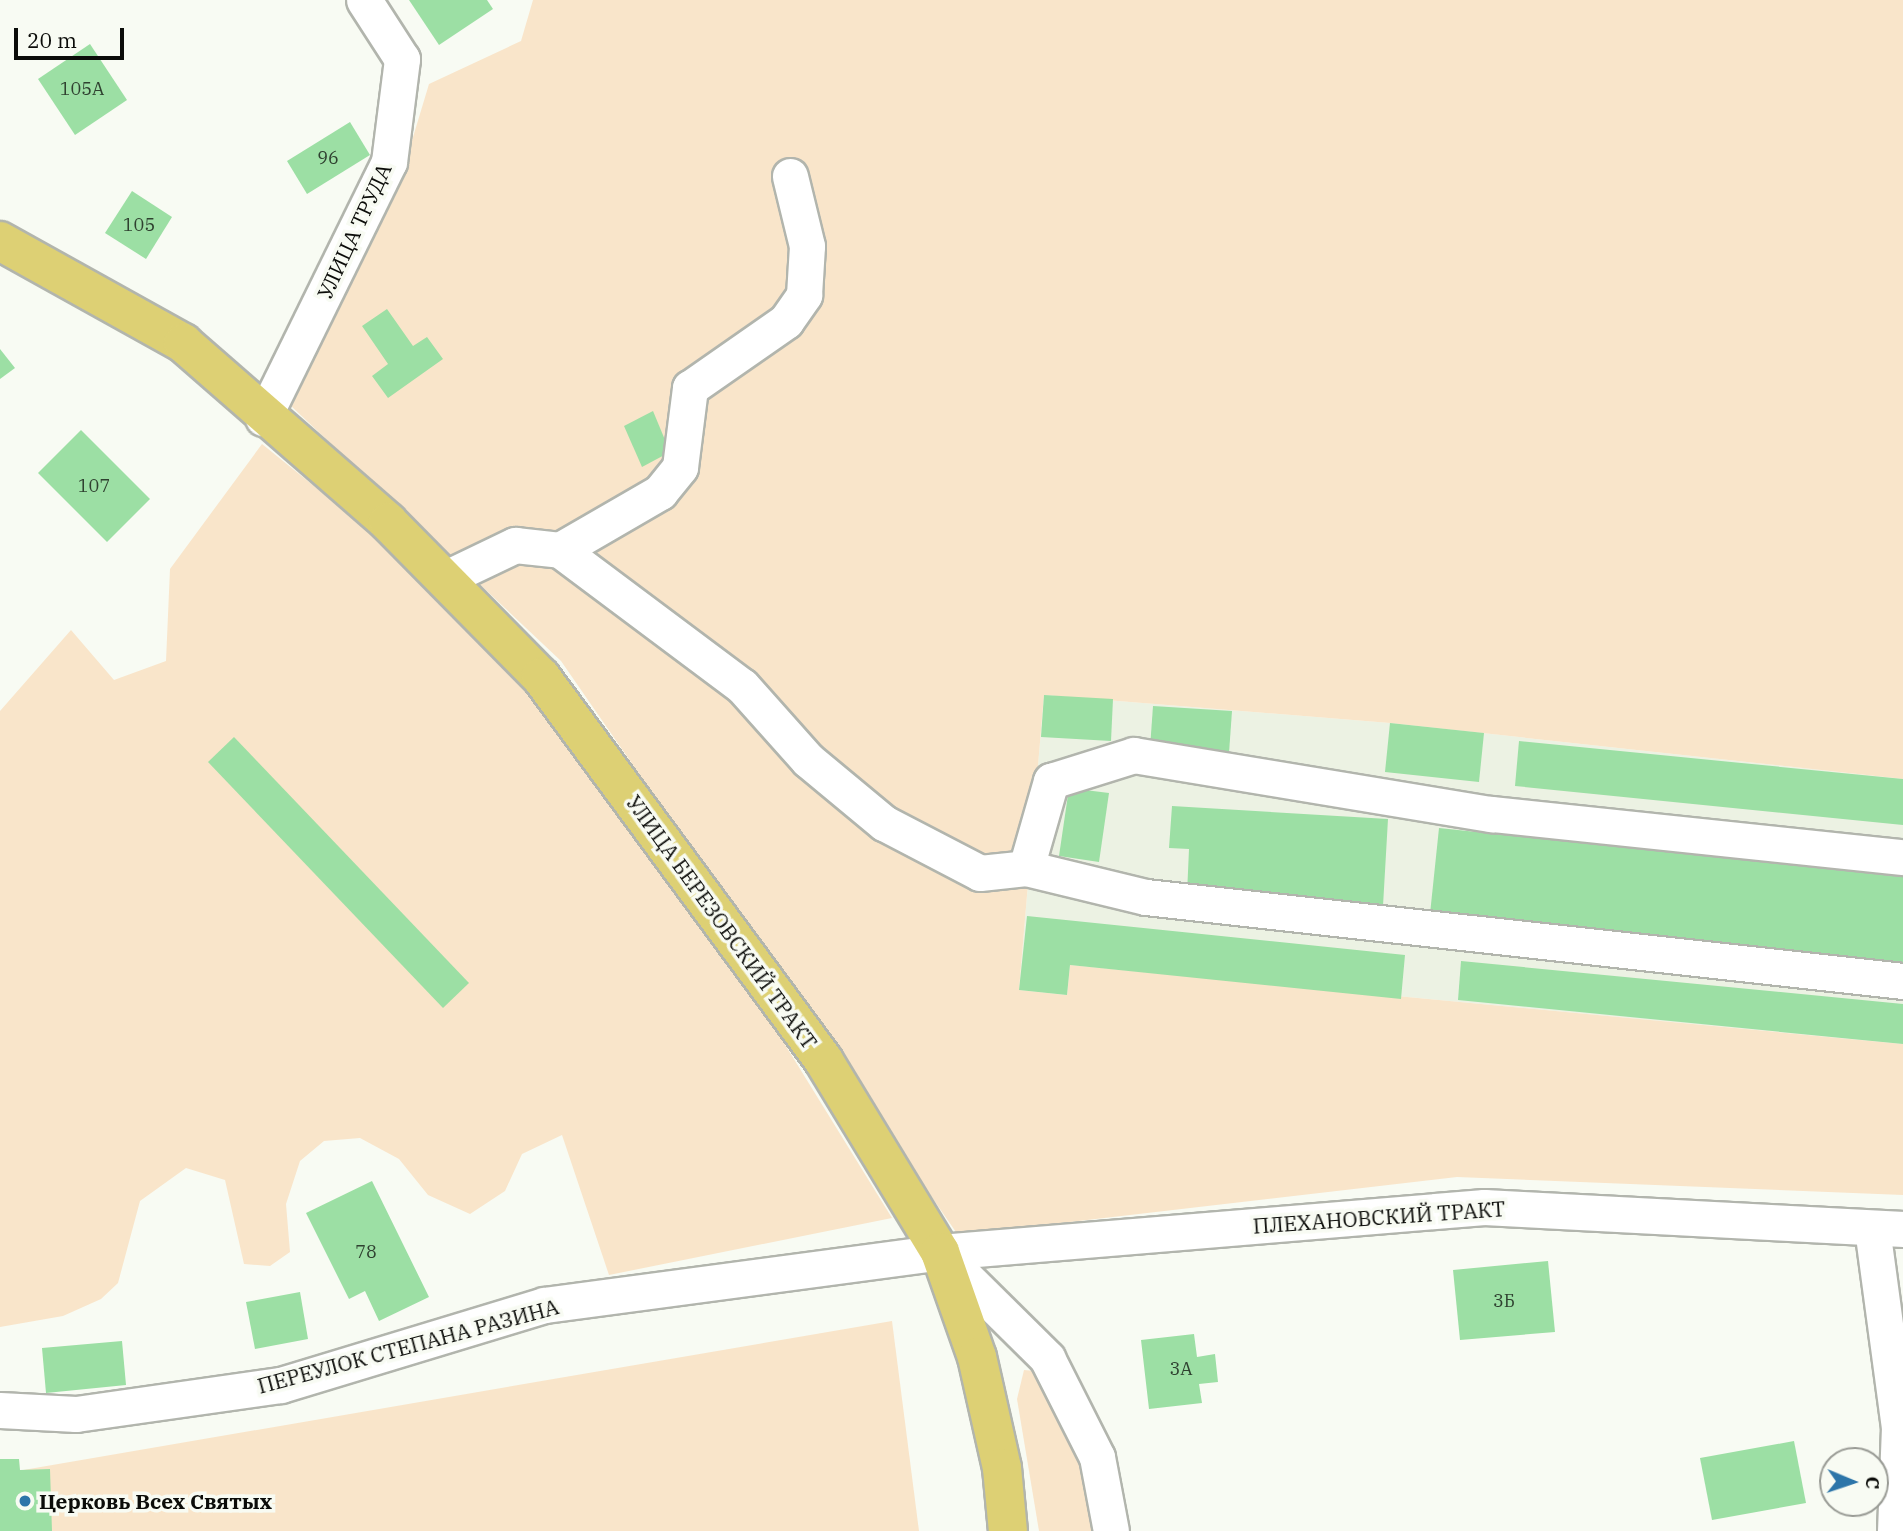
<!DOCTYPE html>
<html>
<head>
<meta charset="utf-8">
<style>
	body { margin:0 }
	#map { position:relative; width:1903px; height:1531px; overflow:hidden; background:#f8fbf3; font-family:"IBM Plex Serif",serif }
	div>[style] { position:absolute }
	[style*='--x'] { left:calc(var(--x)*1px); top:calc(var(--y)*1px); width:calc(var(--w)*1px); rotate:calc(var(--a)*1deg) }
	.built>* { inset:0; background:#ecf2e3 }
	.green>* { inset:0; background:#f9e5ca }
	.building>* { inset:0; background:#9cdfa4 }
	.roads { filter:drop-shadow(2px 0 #b2b5ad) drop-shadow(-2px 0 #b2b5ad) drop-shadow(0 2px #b2b5ad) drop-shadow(0 -2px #b2b5ad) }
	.minor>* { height:35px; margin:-17.5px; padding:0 17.5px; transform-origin:17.5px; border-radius:17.5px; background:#fff }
	.major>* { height:38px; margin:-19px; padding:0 19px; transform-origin:19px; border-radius:19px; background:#ddd074 }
	.dots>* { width:19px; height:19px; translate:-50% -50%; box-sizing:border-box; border:4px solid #f8fbf3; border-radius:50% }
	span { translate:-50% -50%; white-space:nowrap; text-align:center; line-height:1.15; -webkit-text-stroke:7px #f8fbf3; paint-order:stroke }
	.number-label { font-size:18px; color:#2f4130 }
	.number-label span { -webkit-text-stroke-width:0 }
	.street-label { font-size:21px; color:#0b0c09 }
	.poi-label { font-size:21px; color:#0b0c09; font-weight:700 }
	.left { translate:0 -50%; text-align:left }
	.north { position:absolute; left:1819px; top:1447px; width:70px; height:70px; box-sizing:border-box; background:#f8fbf3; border:2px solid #999b95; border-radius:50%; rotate:92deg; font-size:19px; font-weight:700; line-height:28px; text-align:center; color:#0b0c09 }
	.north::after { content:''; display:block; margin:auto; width:24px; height:32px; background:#2d75a9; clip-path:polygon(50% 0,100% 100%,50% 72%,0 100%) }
	.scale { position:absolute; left:14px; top:28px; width:110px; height:32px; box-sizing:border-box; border:4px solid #0b0c09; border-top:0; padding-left:9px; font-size:21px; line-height:24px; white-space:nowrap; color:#0b0c09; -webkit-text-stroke:5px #f8fbf3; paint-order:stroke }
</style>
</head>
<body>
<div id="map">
	<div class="built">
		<i style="clip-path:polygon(1044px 695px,1390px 723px,1903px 779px,1903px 1044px,1070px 965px,1067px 995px,1019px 990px)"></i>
	</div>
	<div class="green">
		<i style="clip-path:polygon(533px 0,1903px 0,1903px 779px,1390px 723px,1044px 695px,1019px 990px,1067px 995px,1070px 965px,1903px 1044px,1903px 1195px,1457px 1177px,958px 1235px,561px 661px,290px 405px,398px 187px,429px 84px,521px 41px)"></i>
		<i style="clip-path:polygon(262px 444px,403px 558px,528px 679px,705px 915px,892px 1218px,609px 1275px,562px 1135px,522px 1154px,505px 1191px,470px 1214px,428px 1195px,399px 1159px,360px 1138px,324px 1141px,300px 1161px,286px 1204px,290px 1252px,270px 1266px,244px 1264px,225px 1180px,186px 1168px,140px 1201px,118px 1283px,101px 1299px,63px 1316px,0 1327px,0 711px,71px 630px,114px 680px,166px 661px,170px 569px)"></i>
		<i style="clip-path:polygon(892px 1321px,919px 1531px,0 1531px,0 1474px)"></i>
		<i style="clip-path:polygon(1024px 1370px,1035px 1371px,1086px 1457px,1099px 1531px,1039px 1531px,1017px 1399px)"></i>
	</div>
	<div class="building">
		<i style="clip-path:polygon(409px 0,487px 0,493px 9px,439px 45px)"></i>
		<i style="clip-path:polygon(90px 44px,127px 100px,75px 135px,38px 79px)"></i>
		<i style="clip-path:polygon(350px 122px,370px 155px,307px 194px,287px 161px)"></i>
		<i style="clip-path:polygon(132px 191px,172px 217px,146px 259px,105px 233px)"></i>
		<i style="clip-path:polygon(387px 309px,413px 346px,427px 337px,443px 359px,388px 398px,372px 376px,388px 364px,362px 326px)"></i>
		<i style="clip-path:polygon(0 349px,15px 368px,0 379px)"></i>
		<i style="clip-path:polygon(653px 411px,670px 452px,642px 467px,624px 426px)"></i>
		<i style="clip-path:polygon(81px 430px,150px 499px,107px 542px,38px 473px)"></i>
		<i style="clip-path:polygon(1044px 695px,1113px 699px,1111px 741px,1041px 737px)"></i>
		<i style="clip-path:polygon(1153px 706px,1232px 711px,1229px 753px,1150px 748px)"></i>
		<i style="clip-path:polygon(1390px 723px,1484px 733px,1479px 782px,1385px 772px)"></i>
		<i style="clip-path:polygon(234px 737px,469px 983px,443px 1008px,208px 762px)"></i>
		<i style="clip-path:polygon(1519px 741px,1903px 779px,1903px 825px,1515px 786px)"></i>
		<i style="clip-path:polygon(1069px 788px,1109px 793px,1099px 862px,1059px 856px)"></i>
		<i style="clip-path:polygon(1172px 806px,1388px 819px,1383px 906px,1187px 894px,1189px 849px,1169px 848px)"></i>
		<i style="clip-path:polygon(1439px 828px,1903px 877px,1903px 964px,1430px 914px)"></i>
		<i style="clip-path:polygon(1027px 916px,1405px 955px,1401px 999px,1070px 965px,1067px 995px,1019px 990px)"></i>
		<i style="clip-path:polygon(1461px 961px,1903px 1004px,1903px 1044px,1458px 1000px)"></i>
		<i style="clip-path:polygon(372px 1181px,429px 1297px,379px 1321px,365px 1291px,349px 1299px,306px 1213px)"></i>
		<i style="clip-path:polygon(1548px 1261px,1555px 1332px,1460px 1340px,1453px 1270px)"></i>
		<i style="clip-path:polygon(300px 1292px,308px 1339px,255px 1349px,246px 1302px)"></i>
		<i style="clip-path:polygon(1194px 1334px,1197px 1357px,1215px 1354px,1218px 1382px,1199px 1384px,1202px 1403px,1149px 1409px,1141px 1340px)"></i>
		<i style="clip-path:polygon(122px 1341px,126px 1385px,46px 1393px,42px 1348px)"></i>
		<i style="clip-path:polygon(1794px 1441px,1806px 1503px,1712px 1520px,1700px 1458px)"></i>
		<i style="clip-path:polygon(0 1459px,19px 1459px,20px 1470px,50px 1469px,52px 1531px,0 1531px)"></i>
	</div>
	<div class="roads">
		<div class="minor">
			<i style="--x:263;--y:418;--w:285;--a:-63.8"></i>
			<i style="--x:389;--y:162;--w:104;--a:-82.8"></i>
			<i style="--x:402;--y:59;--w:70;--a:-122.8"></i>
			<i style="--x:560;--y:550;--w:116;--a:-30.1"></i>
			<i style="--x:660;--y:492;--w:32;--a:-51"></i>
			<i style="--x:680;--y:467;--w:80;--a:-82.8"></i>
			<i style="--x:690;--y:388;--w:117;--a:-34.9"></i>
			<i style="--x:786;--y:321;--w:32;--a:-55"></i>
			<i style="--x:804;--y:295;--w:49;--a:-86.5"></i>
			<i style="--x:807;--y:246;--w:72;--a:-103.7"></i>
			<i style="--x:444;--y:579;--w:79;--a:-25.6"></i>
			<i style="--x:515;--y:545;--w:45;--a:6.3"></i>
			<i style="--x:560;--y:550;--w:227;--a:36.8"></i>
			<i style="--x:742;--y:686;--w:99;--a:48.3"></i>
			<i style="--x:808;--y:760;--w:99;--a:39.7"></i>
			<i style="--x:884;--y:823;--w:108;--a:27.5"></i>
			<i style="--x:980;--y:873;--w:46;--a:-6.2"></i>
			<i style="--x:1026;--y:868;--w:123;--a:13.6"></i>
			<i style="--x:1146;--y:897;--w:762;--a:6.33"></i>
			<i style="--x:1026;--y:868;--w:91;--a:-74"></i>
			<i style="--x:1051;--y:781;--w:87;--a:-17.4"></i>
			<i style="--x:1134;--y:755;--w:363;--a:9.4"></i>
			<i style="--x:1492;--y:814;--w:413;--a:6"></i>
			<i style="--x:1872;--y:1228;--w:201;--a:82.3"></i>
			<i style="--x:1899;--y:1427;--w:104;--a:92.2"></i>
			<i style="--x:940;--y:1252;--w:151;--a:44.7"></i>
			<i style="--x:1047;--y:1358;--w:111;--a:63.2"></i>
			<i style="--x:1097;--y:1457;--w:75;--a:79.3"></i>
			<i style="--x:0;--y:1410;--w:76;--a:3"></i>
			<i style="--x:76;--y:1414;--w:207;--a:-8.1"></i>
			<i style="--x:281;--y:1385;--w:275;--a:-16.9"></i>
			<i style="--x:544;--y:1305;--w:400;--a:-7.6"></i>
			<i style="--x:940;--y:1252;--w:546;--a:-4.73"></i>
			<i style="--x:1484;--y:1207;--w:420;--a:3"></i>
		</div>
		<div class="major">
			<i style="--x:0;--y:241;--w:210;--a:29.1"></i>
			<i style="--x:183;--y:343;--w:272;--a:41.1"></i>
			<i style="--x:388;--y:522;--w:218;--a:45.4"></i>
			<i style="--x:541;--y:677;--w:477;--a:53.6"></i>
			<i style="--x:824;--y:1061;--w:223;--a:58.7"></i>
			<i style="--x:940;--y:1252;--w:111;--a:70.6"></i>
			<i style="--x:977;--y:1357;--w:114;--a:77.3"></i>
			<i style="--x:1002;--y:1468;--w:63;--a:84.6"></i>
		</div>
	</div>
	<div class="dots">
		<i style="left:25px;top:1501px;background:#2d75a9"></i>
	</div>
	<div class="number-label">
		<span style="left:82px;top:89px">105А</span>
		<span style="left:328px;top:158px">96</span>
		<span style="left:139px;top:225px">105</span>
		<span style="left:94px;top:486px">107</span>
		<span style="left:366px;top:1252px">78</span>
		<span style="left:1504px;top:1301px">3Б</span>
		<span style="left:1181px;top:1369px">3А</span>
	</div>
	<div class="street-label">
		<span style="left:354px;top:231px;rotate:-65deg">УЛИЦА ТРУДА</span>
		<span style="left:722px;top:922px;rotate:54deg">УЛИЦА БЕРЕЗОВСКИЙ ТРАКТ</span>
		<span style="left:1379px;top:1217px;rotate:-4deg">ПЛЕХАНОВСКИЙ ТРАКТ</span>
		<span style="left:408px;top:1346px;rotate:-15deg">ПЕРЕУЛОК СТЕПАНА РАЗИНА</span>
	</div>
	<div class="poi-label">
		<span class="left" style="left:39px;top:1501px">Церковь Всех Святых</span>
	</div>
	<div class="north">С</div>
	<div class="scale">20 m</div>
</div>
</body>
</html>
